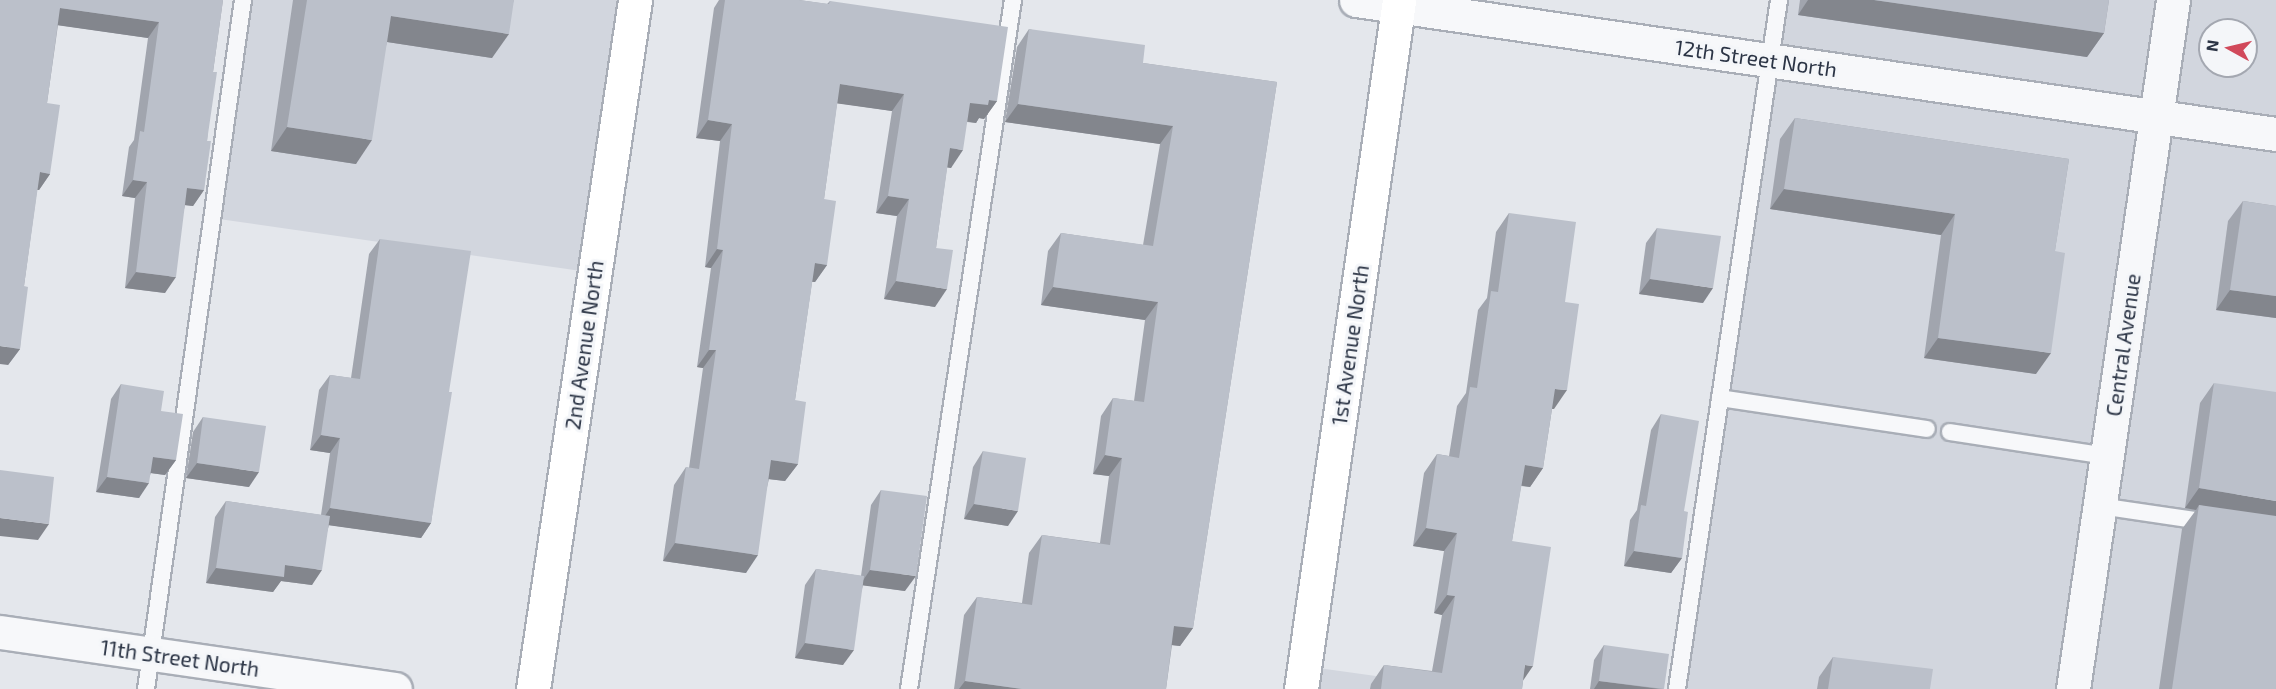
<!DOCTYPE html>
<html>
<head>
<meta charset="utf-8">
<style>
	body { margin:0 }
	#map { position:relative; width:2276px; height:689px; overflow:hidden; background:#e4e7ec; font-family:"Exo 2",sans-serif }
	div>[style] { position:absolute }
	[style*='--x'] { left:calc(var(--x)*1px); top:calc(var(--y)*1px); width:calc(var(--w)*1px); rotate:calc(var(--a)*1deg) }
	.built>* { inset:0; background:#d2d6de }
	.roads { filter:drop-shadow(2px 0 #a9aeb7) drop-shadow(-2px 0 #a9aeb7) drop-shadow(0 2px #a9aeb7) drop-shadow(0 -2px #a9aeb7) }
	.service>* { height:16px; margin:-8px; padding:0 8px; transform-origin:8px; border-radius:8px; background:#f7f8fa }
	.minor>* { height:33px; margin:-16.5px; padding:0 16.5px; transform-origin:16.5px; border-radius:16.5px; background:#f7f8fa }
	.tertiary>* { height:33px; margin:-16.5px; padding:0 16.5px; transform-origin:16.5px; border-radius:16.5px; background:#f7f8fa }
	.secondary>* { height:33px; margin:-16.5px; padding:0 16.5px; transform-origin:16.5px; border-radius:16.5px; background:#fff }
	.wall>* { inset:0; background:#a1a5ae }
	.shaded-wall>* { inset:0; background:#83868d }
	.building>* { inset:0; background:#bbc0ca }
	span { translate:-50% -50%; white-space:nowrap; text-align:center; line-height:1.15; -webkit-text-stroke:6px #f4f6f9; paint-order:stroke }
	.street-label { font-size:21px; color:#2b3445 }
	.north { position:absolute; left:2198px; top:18px; width:60px; height:60px; box-sizing:border-box; background:#f4f6f9; border:2px solid #a4a8b1; border-radius:50%; rotate:278deg; font-size:16px; font-weight:700; line-height:24px; text-align:center; color:#2b3445 }
	.north::after { content:''; display:block; margin:auto; width:21px; height:27px; background:#d1495b; clip-path:polygon(50% 0,100% 100%,50% 72%,0 100%) }
</style>
</head>
<body>
<div id="map">
	<div class="built">
		<i style="clip-path:polygon(243px 0,635px 0,595px 273px,212px 218px)"></i>
		<i style="clip-path:polygon(evenodd,1779px 0,2276px 0,2276px 689px,1677px 689px,1779px 0,2210px 30px,2246px 30px,2246px 66px,2210px 66px,2210px 30px)"></i>
		<i style="clip-path:polygon(1304px 666px,1469px 689px,1301px 689px)"></i>
	</div>
	<div class="roads">
		<div class="service">
			<i style="--x:1720;--y:398;--w:209;--a:8.5"></i>
			<i style="--x:1950;--y:432;--w:159;--a:8.7"></i>
			<i style="--x:2100;--y:506;--w:110;--a:8.4"></i>
			<i style="--x:146;--y:689;--w:696;--a:-81.99"></i>
			<i style="--x:909;--y:689;--w:697;--a:-81.42"></i>
			<i style="--x:1677;--y:689;--w:697;--a:-81.58"></i>
		</div>
		<div class="minor">
			<i style="--x:1356;--y:0;--w:930;--a:8.29"></i>
			<i style="--x:0;--y:632;--w:399;--a:8.2"></i>
		</div>
		<div class="tertiary">
			<i style="--x:2073;--y:689;--w:696;--a:-81.74"></i>
		</div>
		<div class="secondary">
			<i style="--x:533;--y:689;--w:697;--a:-81.58"></i>
			<i style="--x:1301;--y:689;--w:696;--a:-81.9"></i>
		</div>
	</div>
	<div class="wall">
		<i style="clip-path:polygon(0 0,223px 0,213px 72px,207px 141px,204px 190px,193px 206px,185px 205px,165px 293px,125px 288px,135px 198px,122px 196px,129px 147px,134px 140px,148px 38px,58px 25px,47px 103px,50px 174px,39px 190px,37px 190px,24px 286px,20px 349px,8px 365px)"></i>
		<i style="clip-path:polygon(293px 0,514px 0,492px 58px,387px 42px,356px 164px,271px 151px)"></i>
		<i style="clip-path:polygon(719px 0,799px 0,827px 4px,830px 1px,997px 101px,984px 119px,979px 118px,976px 123px,967px 122px,951px 168px,947px 167px,936px 248px,935px 307px,884px 299px,897px 216px,876px 213px,892px 111px,837px 103px,824px 199px,827px 265px,815px 282px,812px 282px,795px 400px,798px 464px,785px 481px,769px 479px,746px 573px,663px 561px,674px 485px,686px 467px,689px 468px,703px 368px,697px 367px,711px 268px,705px 267px,720px 141px,696px 138px,714px 8px)"></i>
		<i style="clip-path:polygon(1800px 0,2109px 0,2104px 33px,2087px 57px,1798px 15px)"></i>
		<i style="clip-path:polygon(1029px 29px,1143px 63px,1277px 82px,1193px 628px,1180px 646px,1172px 645px,1166px 689px,954px 689px,964px 615px,977px 597px,1022px 603px,1029px 553px,1042px 535px,1100px 543px,1109px 476px,1093px 474px,1101px 416px,1113px 398px,1134px 401px,1145px 320px,1041px 305px,1048px 251px,1061px 233px,1143px 245px,1160px 144px,1005px 122px,1017px 47px)"></i>
		<i style="clip-path:polygon(1795px 118px,2069px 159px,2036px 374px,1924px 358px,1941px 235px,1770px 209px,1780px 139px)"></i>
		<i style="clip-path:polygon(2243px 201px,2276px 206px,2276px 318px,2216px 310px,2228px 221px)"></i>
		<i style="clip-path:polygon(1509px 213px,1565px 302px,1554px 409px,1552px 409px,1543px 468px,1530px 487px,1521px 486px,1512px 541px,1523px 681px,1522px 689px,1370px 689px,1371px 684px,1384px 665px,1432px 671px,1442px 615px,1434px 613px,1444px 551px,1413px 546px,1424px 473px,1437px 454px,1449px 456px,1457px 406px,1466px 393px,1478px 310px,1487px 298px,1496px 232px)"></i>
		<i style="clip-path:polygon(1657px 228px,1703px 303px,1639px 294px,1646px 243px)"></i>
		<i style="clip-path:polygon(380px 239px,449px 392px,431px 523px,421px 538px,329px 525px,312px 585px,281px 581px,273px 592px,206px 583px,215px 517px,226px 501px,321px 515px,330px 453px,310px 450px,319px 390px,330px 375px,351px 378px,369px 254px)"></i>
		<i style="clip-path:polygon(2214px 383px,2276px 689px,2159px 689px,2182px 529px,2196px 510px,2185px 508px,2200px 403px)"></i>
		<i style="clip-path:polygon(121px 384px,161px 411px,176px 460px,165px 475px,151px 473px,139px 498px,96px 492px,111px 399px)"></i>
		<i style="clip-path:polygon(1661px 414px,1684px 511px,1682px 558px,1671px 573px,1624px 566px,1630px 520px,1637px 510px,1651px 430px)"></i>
		<i style="clip-path:polygon(203px 417px,249px 487px,186px 478px,193px 432px)"></i>
		<i style="clip-path:polygon(983px 451px,1008px 526px,964px 519px,973px 467px)"></i>
		<i style="clip-path:polygon(881px 490px,905px 591px,863px 585px,843px 665px,795px 658px,805px 585px,816px 569px,861px 576px,871px 505px)"></i>
		<i style="clip-path:polygon(1604px 645px,1664px 689px,1590px 689px,1594px 660px)"></i>
		<i style="clip-path:polygon(1833px 657px,1930px 689px,1817px 689px,1819px 677px)"></i>
	</div>
	<div class="shaded-wall">
		<i style="clip-path:polygon(1808px 0,1874px 0,2104px 33px,2087px 57px,1798px 15px)"></i>
		<i style="clip-path:polygon(60px 8px,159px 22px,148px 38px,49px 24px)"></i>
		<i style="clip-path:polygon(391px 16px,509px 34px,492px 58px,374px 40px)"></i>
		<i style="clip-path:polygon(840px 84px,904px 94px,892px 111px,827px 102px)"></i>
		<i style="clip-path:polygon(989px 100px,997px 101px,984px 119px,979px 118px,976px 123px,958px 120px,970px 103px)"></i>
		<i style="clip-path:polygon(1018px 104px,1173px 126px,1160px 144px,1005px 122px)"></i>
		<i style="clip-path:polygon(708px 120px,732px 124px,720px 141px,696px 138px)"></i>
		<i style="clip-path:polygon(287px 127px,372px 140px,356px 164px,271px 151px)"></i>
		<i style="clip-path:polygon(950px 148px,963px 150px,951px 168px,937px 166px)"></i>
		<i style="clip-path:polygon(40px 172px,50px 174px,39px 190px,28px 189px)"></i>
		<i style="clip-path:polygon(133px 180px,147px 182px,135px 198px,122px 196px)"></i>
		<i style="clip-path:polygon(187px 188px,204px 190px,193px 206px,175px 204px)"></i>
		<i style="clip-path:polygon(1784px 189px,1955px 214px,1941px 235px,1770px 209px)"></i>
		<i style="clip-path:polygon(888px 196px,909px 199px,897px 216px,876px 213px)"></i>
		<i style="clip-path:polygon(717px 249px,723px 250px,711px 268px,705px 267px)"></i>
		<i style="clip-path:polygon(815px 263px,827px 265px,815px 282px,802px 281px)"></i>
		<i style="clip-path:polygon(136px 272px,176px 277px,165px 293px,125px 288px)"></i>
		<i style="clip-path:polygon(1650px 279px,1713px 288px,1703px 303px,1639px 294px)"></i>
		<i style="clip-path:polygon(896px 281px,947px 289px,935px 307px,884px 299px)"></i>
		<i style="clip-path:polygon(1053px 287px,1158px 302px,1145px 320px,1041px 305px)"></i>
		<i style="clip-path:polygon(2230px 290px,2276px 296px,2276px 318px,2216px 310px)"></i>
		<i style="clip-path:polygon(1938px 338px,2051px 353px,2036px 374px,1924px 358px)"></i>
		<i style="clip-path:polygon(0 346px,20px 349px,8px 365px,0 364px)"></i>
		<i style="clip-path:polygon(709px 350px,716px 350px,703px 368px,697px 367px)"></i>
		<i style="clip-path:polygon(1555px 389px,1567px 390px,1554px 409px,1542px 407px)"></i>
		<i style="clip-path:polygon(321px 435px,340px 438px,330px 453px,310px 450px)"></i>
		<i style="clip-path:polygon(1105px 455px,1122px 458px,1109px 476px,1093px 474px)"></i>
		<i style="clip-path:polygon(153px 457px,176px 460px,165px 475px,143px 472px)"></i>
		<i style="clip-path:polygon(771px 460px,798px 464px,785px 481px,759px 478px)"></i>
		<i style="clip-path:polygon(197px 463px,259px 472px,249px 487px,186px 478px)"></i>
		<i style="clip-path:polygon(1525px 465px,1543px 468px,1530px 487px,1512px 484px)"></i>
		<i style="clip-path:polygon(107px 477px,149px 483px,139px 498px,96px 492px)"></i>
		<i style="clip-path:polygon(2199px 488px,2276px 501px,2276px 523px,2199px 505px,2196px 510px,2185px 508px)"></i>
		<i style="clip-path:polygon(974px 504px,1018px 511px,1008px 526px,964px 519px)"></i>
		<i style="clip-path:polygon(330px 508px,431px 523px,421px 538px,320px 524px)"></i>
		<i style="clip-path:polygon(0 518px,49px 524px,38px 540px,0 536px)"></i>
		<i style="clip-path:polygon(1426px 528px,1457px 533px,1444px 551px,1413px 546px)"></i>
		<i style="clip-path:polygon(675px 543px,758px 555px,746px 573px,663px 561px)"></i>
		<i style="clip-path:polygon(1634px 551px,1682px 558px,1671px 573px,1624px 566px)"></i>
		<i style="clip-path:polygon(285px 565px,322px 570px,312px 585px,281px 581px,273px 592px,206px 583px,216px 568px)"></i>
		<i style="clip-path:polygon(870px 570px,916px 576px,905px 591px,860px 585px)"></i>
		<i style="clip-path:polygon(1447px 595px,1455px 596px,1442px 615px,1434px 613px)"></i>
		<i style="clip-path:polygon(1174px 626px,1193px 628px,1180px 646px,1162px 644px)"></i>
		<i style="clip-path:polygon(805px 643px,854px 650px,843px 665px,795px 658px)"></i>
		<i style="clip-path:polygon(1525px 665px,1533px 666px,1520px 685px)"></i>
		<i style="clip-path:polygon(965px 681px,1022px 689px,959px 689px)"></i>
		<i style="clip-path:polygon(1599px 681px,1659px 689px,1594px 689px)"></i>
	</div>
	<div class="building">
		<i style="clip-path:polygon(0 0,223px 0,213px 72px,217px 72px,207px 141px,211px 141px,204px 190px,187px 188px,176px 277px,136px 272px,147px 182px,133px 180px,140px 131px,144px 132px,159px 22px,60px 8px,47px 103px,60px 105px,50px 174px,40px 172px,24px 286px,28px 287px,20px 349px,0 346px)"></i>
		<i style="clip-path:polygon(307px 0,514px 0,509px 34px,391px 16px,372px 140px,287px 127px)"></i>
		<i style="clip-path:polygon(725px 0,799px 0,829px 4px,830px 1px,1008px 27px,997px 101px,989px 100px,988px 105px,970px 103px,963px 150px,950px 148px,936px 248px,953px 250px,947px 289px,896px 281px,909px 199px,888px 196px,904px 94px,840px 84px,824px 199px,836px 201px,827px 265px,815px 263px,795px 400px,806px 402px,798px 464px,771px 460px,758px 555px,675px 543px,686px 467px,699px 469px,716px 350px,709px 350px,723px 250px,717px 249px,732px 124px,708px 120px)"></i>
		<i style="clip-path:polygon(1874px 0,2109px 0,2104px 33px)"></i>
		<i style="clip-path:polygon(1029px 29px,1145px 45px,1143px 63px,1277px 82px,1193px 628px,1174px 626px,1166px 689px,1022px 689px,965px 681px,977px 597px,1032px 605px,1042px 535px,1110px 545px,1122px 458px,1105px 455px,1113px 398px,1144px 402px,1158px 302px,1053px 287px,1061px 233px,1153px 246px,1173px 126px,1018px 104px)"></i>
		<i style="clip-path:polygon(1795px 118px,2069px 159px,2055px 251px,2065px 253px,2051px 353px,1938px 338px,1955px 214px,1784px 189px)"></i>
		<i style="clip-path:polygon(2243px 201px,2276px 206px,2276px 296px,2230px 290px)"></i>
		<i style="clip-path:polygon(1509px 213px,1576px 222px,1565px 302px,1579px 304px,1567px 390px,1555px 389px,1543px 468px,1525px 465px,1512px 541px,1551px 547px,1533px 666px,1525px 665px,1522px 689px,1381px 689px,1384px 665px,1442px 673px,1455px 596px,1447px 595px,1457px 533px,1426px 528px,1437px 454px,1459px 458px,1470px 387px,1477px 388px,1491px 291px,1498px 292px)"></i>
		<i style="clip-path:polygon(1657px 228px,1721px 236px,1713px 288px,1650px 279px)"></i>
		<i style="clip-path:polygon(380px 239px,471px 251px,449px 392px,452px 392px,431px 523px,330px 508px,340px 438px,321px 435px,330px 375px,360px 379px)"></i>
		<i style="clip-path:polygon(2214px 383px,2276px 392px,2276px 501px,2199px 488px)"></i>
		<i style="clip-path:polygon(121px 384px,164px 391px,161px 411px,183px 414px,176px 460px,153px 457px,149px 483px,107px 477px)"></i>
		<i style="clip-path:polygon(1661px 414px,1699px 421px,1684px 511px,1688px 512px,1682px 558px,1634px 551px,1641px 505px,1646px 506px)"></i>
		<i style="clip-path:polygon(203px 417px,266px 426px,259px 472px,197px 463px)"></i>
		<i style="clip-path:polygon(983px 451px,1026px 458px,1018px 511px,974px 504px)"></i>
		<i style="clip-path:polygon(0 470px,54px 477px,49px 524px,0 518px)"></i>
		<i style="clip-path:polygon(881px 490px,927px 496px,916px 576px,870px 570px)"></i>
		<i style="clip-path:polygon(226px 501px,330px 516px,322px 570px,285px 565px,284px 577px,216px 568px)"></i>
		<i style="clip-path:polygon(2199px 505px,2276px 516px,2276px 689px,2172px 689px)"></i>
		<i style="clip-path:polygon(816px 569px,864px 576px,854px 650px,805px 643px)"></i>
		<i style="clip-path:polygon(1604px 645px,1669px 654px,1664px 689px,1599px 681px)"></i>
		<i style="clip-path:polygon(1833px 657px,1933px 669px,1930px 689px,1828px 689px)"></i>
	</div>
	<div class="street-label">
		<span style="left:1756px;top:58px;rotate:8deg">12th Street North</span>
		<span style="left:584px;top:345px;rotate:-82deg">2nd Avenue North</span>
		<span style="left:1350px;top:345px;rotate:-82deg">1st Avenue North</span>
		<span style="left:2123px;top:345px;rotate:-82deg">Central Avenue</span>
		<span style="left:180px;top:658px;rotate:8deg">11th Street North</span>
	</div>
	<div class="north">N</div>
</div>
</body>
</html>
